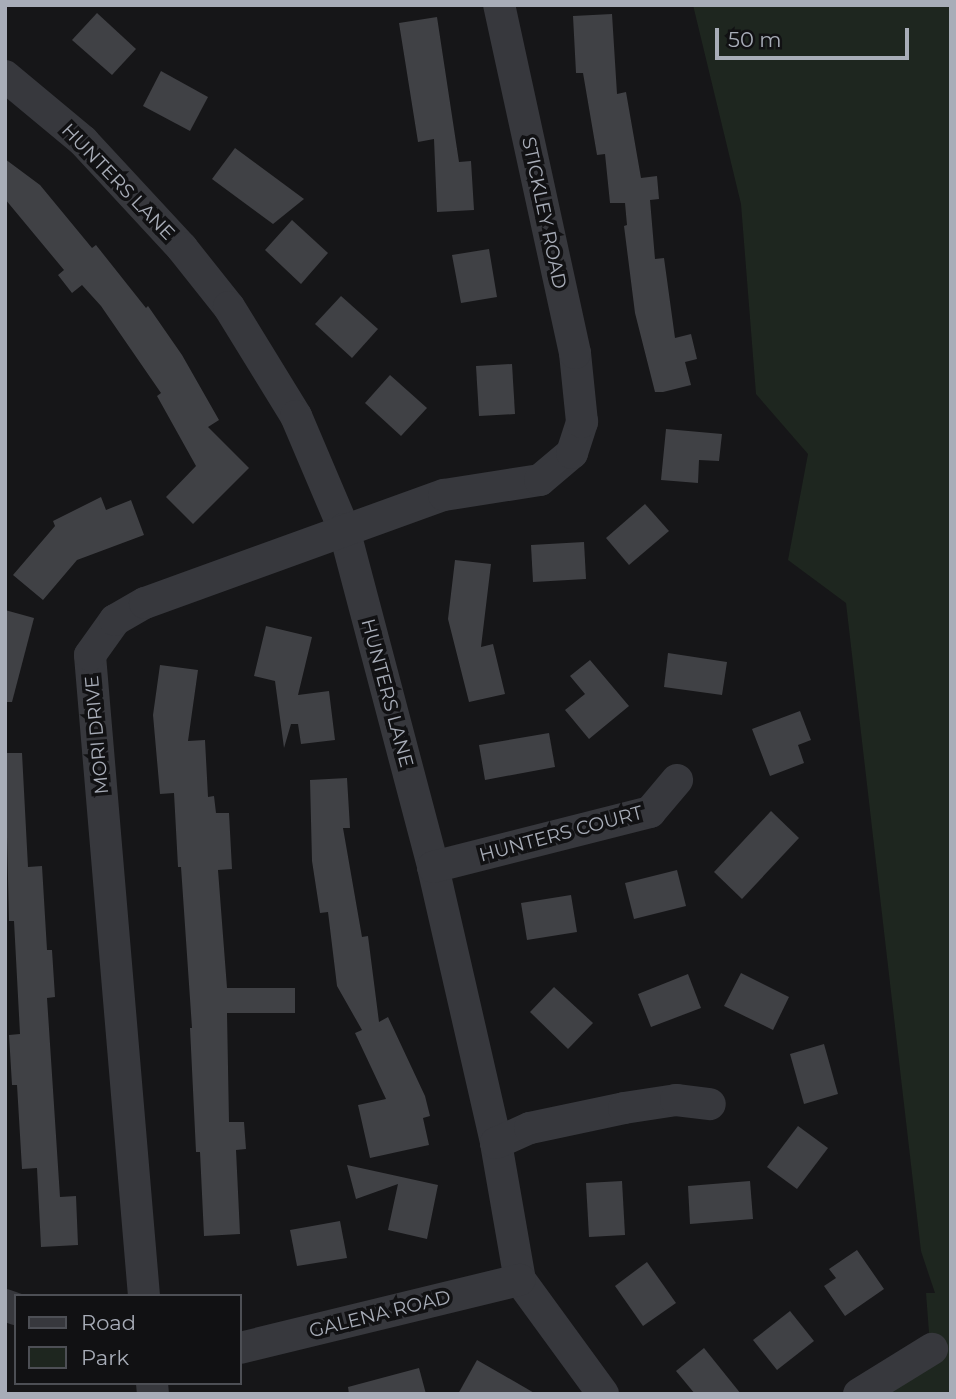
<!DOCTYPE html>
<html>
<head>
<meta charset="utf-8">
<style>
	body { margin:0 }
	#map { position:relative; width:956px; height:1399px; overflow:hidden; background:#161618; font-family:Montserrat,sans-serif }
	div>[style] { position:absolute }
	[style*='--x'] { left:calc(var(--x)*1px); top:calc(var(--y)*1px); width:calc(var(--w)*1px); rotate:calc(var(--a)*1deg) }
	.green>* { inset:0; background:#1e261f }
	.building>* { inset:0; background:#404145 }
	.street>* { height:32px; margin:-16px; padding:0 16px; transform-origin:16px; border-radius:16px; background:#37383d }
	span { translate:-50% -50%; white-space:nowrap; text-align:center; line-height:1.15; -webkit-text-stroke:7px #111113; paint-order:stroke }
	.street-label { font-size:19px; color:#a8adb8 }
	.frame { position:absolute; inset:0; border:7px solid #a8adb8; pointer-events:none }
	.legend { position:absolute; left:14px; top:1294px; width:228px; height:91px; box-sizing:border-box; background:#111113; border:2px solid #4d4f55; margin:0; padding:9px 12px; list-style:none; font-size:21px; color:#a8adb8 }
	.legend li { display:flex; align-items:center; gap:14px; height:35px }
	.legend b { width:35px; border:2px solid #4d4f55 }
	.scale { position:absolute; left:715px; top:28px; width:194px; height:32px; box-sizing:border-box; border:4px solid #a8adb8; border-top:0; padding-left:9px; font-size:21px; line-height:24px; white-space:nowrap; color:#a8adb8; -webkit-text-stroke:5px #111113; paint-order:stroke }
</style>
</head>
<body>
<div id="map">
	<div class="green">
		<i style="clip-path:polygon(693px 5px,951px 5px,951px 1394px,887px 1394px,931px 1359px,926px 1293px,935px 1293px,921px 1251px,846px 603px,788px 560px,808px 454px,756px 394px,741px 204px)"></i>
	</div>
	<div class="building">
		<i style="clip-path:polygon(97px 13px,136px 49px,112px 75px,72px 40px)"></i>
		<i style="clip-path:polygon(612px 14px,617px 94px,626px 92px,641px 178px,657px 176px,659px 199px,650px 200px,655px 259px,664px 258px,675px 338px,691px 334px,697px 359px,685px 362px,691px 385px,663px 392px,655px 392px,635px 313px,624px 226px,627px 225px,625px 203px,610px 203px,605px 154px,597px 155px,583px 73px,576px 73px,573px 16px)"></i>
		<i style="clip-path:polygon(437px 17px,459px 162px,471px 161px,474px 210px,437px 212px,434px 139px,418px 142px,399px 23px)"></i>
		<i style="clip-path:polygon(161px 71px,208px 97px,190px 131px,143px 106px)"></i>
		<i style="clip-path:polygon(235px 148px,304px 199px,273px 224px,212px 179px)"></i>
		<i style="clip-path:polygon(5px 159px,40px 185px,92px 248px,96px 245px,146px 308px,148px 306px,182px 355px,219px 420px,208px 427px,249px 468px,193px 524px,166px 497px,196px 466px,157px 396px,161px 393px,101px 306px,82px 285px,72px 293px,58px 275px,64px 270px,5px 199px)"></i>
		<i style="clip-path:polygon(292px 220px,328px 253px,301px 284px,265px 250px)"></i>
		<i style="clip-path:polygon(489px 249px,497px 297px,461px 303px,452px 255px)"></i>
		<i style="clip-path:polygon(341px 296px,378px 329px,352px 358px,315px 324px)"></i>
		<i style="clip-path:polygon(512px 364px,515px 414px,479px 416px,476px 366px)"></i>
		<i style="clip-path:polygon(390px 375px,427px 408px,401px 436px,365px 403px)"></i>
		<i style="clip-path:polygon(666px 429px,722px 434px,719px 461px,699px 460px,698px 483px,661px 480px)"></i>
		<i style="clip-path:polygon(101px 497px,106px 510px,131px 500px,144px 535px,77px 560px,43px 600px,13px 575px,55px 526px,53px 521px)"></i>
		<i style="clip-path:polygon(645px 504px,669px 531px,629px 565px,606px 538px)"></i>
		<i style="clip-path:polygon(584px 542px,586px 579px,533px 582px,531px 545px)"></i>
		<i style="clip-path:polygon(455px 560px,491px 564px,481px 647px,493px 644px,505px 694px,469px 702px,448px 619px)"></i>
		<i style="clip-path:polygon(5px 610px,34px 618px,12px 702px,5px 702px)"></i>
		<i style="clip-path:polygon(266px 626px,312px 637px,298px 695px,329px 691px,335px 740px,301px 744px,298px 724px,291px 724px,284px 748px,275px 681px,254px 676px)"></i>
		<i style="clip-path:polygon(668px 653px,727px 662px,722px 695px,664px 687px)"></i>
		<i style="clip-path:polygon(590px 660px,629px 706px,589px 739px,565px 710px,585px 694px,570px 676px)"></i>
		<i style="clip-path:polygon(160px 665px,198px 670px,188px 741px,205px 740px,208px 797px,214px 796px,216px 813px,229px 813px,232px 869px,218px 870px,227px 988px,295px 988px,295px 1013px,227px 1013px,229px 1122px,244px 1122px,246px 1149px,236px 1150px,240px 1234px,204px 1236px,200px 1152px,196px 1152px,190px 1028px,192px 1028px,181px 867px,178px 867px,174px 793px,160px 794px,153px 715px)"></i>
		<i style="clip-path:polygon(800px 711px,811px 740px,798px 745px,804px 763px,770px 776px,752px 729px)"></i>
		<i style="clip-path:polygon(549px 733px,555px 767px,485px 780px,479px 745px)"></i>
		<i style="clip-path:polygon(5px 753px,22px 753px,28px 867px,42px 866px,47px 950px,52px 950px,55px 997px,47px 998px,60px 1197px,76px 1196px,78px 1245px,41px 1247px,37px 1168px,22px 1169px,17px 1085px,12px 1085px,9px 1035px,20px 1034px,14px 921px,9px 921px)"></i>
		<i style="clip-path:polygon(347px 778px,350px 828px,343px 828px,362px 937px,368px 936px,379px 1022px,388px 1017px,425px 1096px,430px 1116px,423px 1118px,429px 1145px,370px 1158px,358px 1105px,386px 1099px,355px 1033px,362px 1030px,337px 986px,328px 912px,320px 913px,312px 861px,310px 780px)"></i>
		<i style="clip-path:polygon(771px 811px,799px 838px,742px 899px,714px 872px)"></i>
		<i style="clip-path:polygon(677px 870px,686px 906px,634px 919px,625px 883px)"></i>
		<i style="clip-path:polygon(571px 895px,577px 932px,527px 940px,521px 903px)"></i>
		<i style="clip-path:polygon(741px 973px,789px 997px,773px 1030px,724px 1006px)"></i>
		<i style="clip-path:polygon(688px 974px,701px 1008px,651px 1027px,638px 994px)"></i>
		<i style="clip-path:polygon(554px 987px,593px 1023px,568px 1049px,530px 1012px)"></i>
		<i style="clip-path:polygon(824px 1044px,838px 1094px,804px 1104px,790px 1054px)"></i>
		<i style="clip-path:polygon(798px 1126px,828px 1148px,797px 1189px,767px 1167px)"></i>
		<i style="clip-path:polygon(347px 1165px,438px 1185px,427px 1239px,388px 1230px,398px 1184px,356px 1199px)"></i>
		<i style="clip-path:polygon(622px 1181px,625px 1235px,589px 1237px,586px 1183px)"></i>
		<i style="clip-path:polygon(750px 1181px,753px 1219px,690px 1224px,688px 1186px)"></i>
		<i style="clip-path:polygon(340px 1221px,347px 1258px,297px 1266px,290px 1230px)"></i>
		<i style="clip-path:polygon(857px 1250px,884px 1289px,845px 1316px,824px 1286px,836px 1278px,829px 1269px)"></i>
		<i style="clip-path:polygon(647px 1262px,676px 1303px,643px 1326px,615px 1286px)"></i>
		<i style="clip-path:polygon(790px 1311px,814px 1341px,777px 1370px,753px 1340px)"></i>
		<i style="clip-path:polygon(704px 1348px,741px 1394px,695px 1394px,676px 1371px)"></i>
		<i style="clip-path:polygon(477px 1360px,536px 1394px,458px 1394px)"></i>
		<i style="clip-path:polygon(419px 1368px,426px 1394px,349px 1394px,348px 1387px)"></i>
	</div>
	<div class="street">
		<i style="--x:5;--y:76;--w:102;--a:39.8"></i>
		<i style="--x:83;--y:141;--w:146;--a:47.2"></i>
		<i style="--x:182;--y:248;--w:75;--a:51.5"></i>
		<i style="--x:229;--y:307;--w:128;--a:58.4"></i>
		<i style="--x:296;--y:416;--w:123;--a:67"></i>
		<i style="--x:344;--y:529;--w:350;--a:75.2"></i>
		<i style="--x:433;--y:867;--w:283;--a:77.1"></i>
		<i style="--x:496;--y:1143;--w:139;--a:80.1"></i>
		<i style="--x:520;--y:1280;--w:141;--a:53.9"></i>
		<i style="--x:433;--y:867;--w:224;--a:-14.2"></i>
		<i style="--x:650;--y:812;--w:42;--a:-49.8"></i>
		<i style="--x:496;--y:1143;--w:37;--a:-24"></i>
		<i style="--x:530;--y:1128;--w:96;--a:-12"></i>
		<i style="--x:624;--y:1108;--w:53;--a:-8.7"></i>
		<i style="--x:676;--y:1100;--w:34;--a:7"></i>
		<i style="--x:144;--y:1296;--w:643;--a:-94.82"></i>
		<i style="--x:90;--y:655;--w:43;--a:-54.5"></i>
		<i style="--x:115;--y:620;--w:34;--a:-30"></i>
		<i style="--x:145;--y:603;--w:318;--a:-19.9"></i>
		<i style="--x:444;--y:495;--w:97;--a:-8.9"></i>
		<i style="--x:540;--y:480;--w:42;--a:-40.2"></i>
		<i style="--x:572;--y:453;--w:33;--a:-72"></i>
		<i style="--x:582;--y:422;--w:69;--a:-95.8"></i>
		<i style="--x:575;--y:353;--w:356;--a:-102.3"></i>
		<i style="--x:5;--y:1305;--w:12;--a:20"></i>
		<i style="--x:240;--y:1348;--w:288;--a:-13.7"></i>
		<i style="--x:152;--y:1383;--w:11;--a:85"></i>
		<i style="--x:859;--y:1394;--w:86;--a:-31.7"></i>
	</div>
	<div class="street-label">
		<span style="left:118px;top:182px;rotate:46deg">HUNTERS LANE</span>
		<span style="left:544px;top:213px;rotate:78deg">STICKLEY ROAD</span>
		<span style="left:387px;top:693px;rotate:75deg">HUNTERS LANE</span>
		<span style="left:97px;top:735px;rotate:-95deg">MORI DRIVE</span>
		<span style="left:561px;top:834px;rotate:-15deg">HUNTERS COURT</span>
		<span style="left:380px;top:1314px;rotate:-14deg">GALENA ROAD</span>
	</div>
	<div class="frame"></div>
	<ul class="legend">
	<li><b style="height:9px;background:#37383d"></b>Road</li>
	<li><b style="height:19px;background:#1e261f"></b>Park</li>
	</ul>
	<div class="scale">50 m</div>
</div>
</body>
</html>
